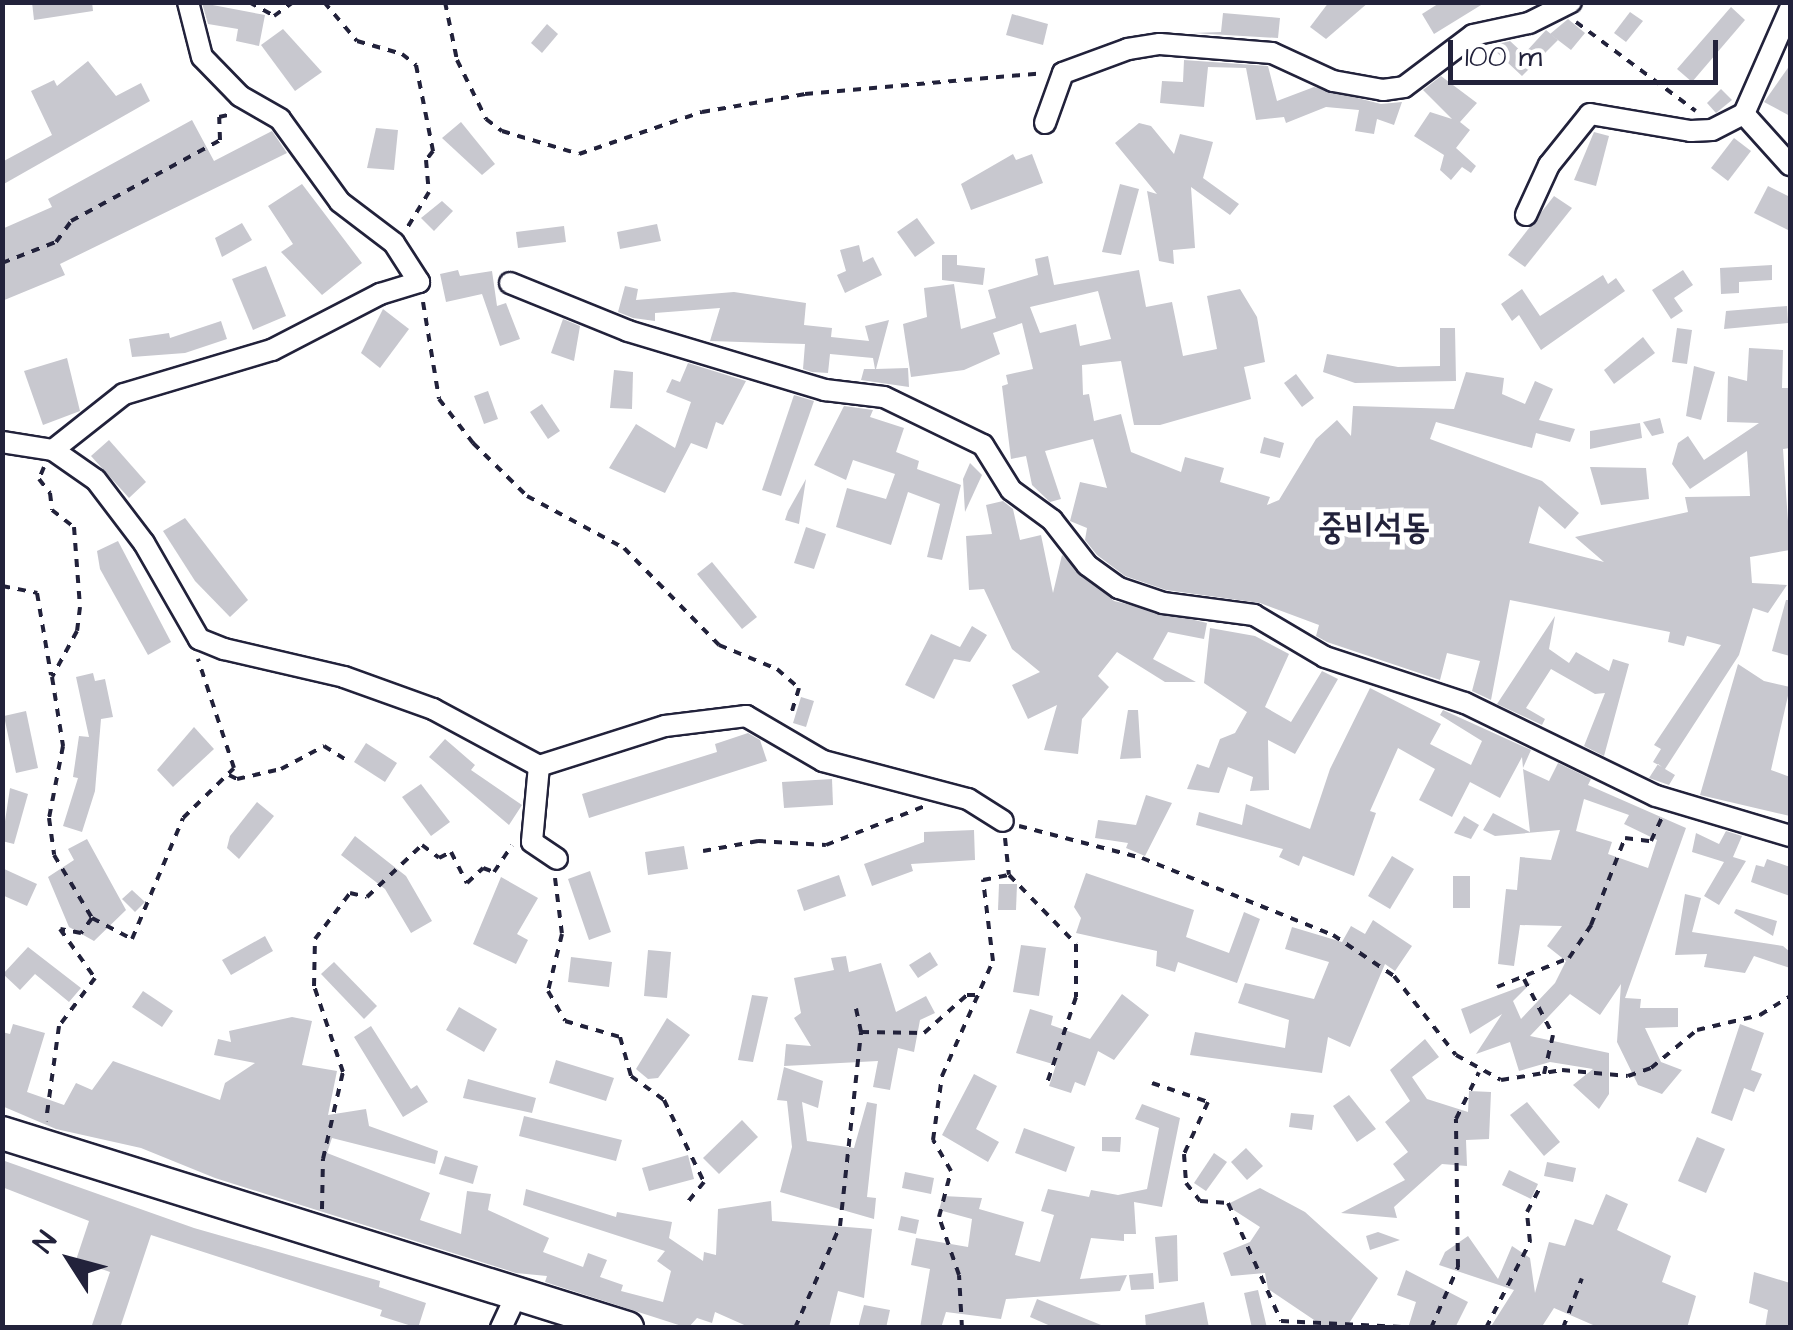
<!DOCTYPE html>
<html>
<head>
<meta charset="utf-8">
<style>
	body { margin:0 }
	#map { position:relative; width:1793px; height:1330px; overflow:hidden; background:#fff; font-family:"Architects Daughter","Poor Story",sans-serif }
	div>[style] { position:absolute }
	[style*='--x'] { left:calc(var(--x)*1px); top:calc(var(--y)*1px); width:calc(var(--w)*1px); rotate:calc(var(--a)*1deg) }
	.building>* { inset:0; background:#c8c8cf }
	.path>* { height:4px; margin-top:-2px; transform-origin:0; background:repeating-linear-gradient(90deg,#22223b 0 8px,transparent 0 16px) }
	.roads { filter:drop-shadow(2px 0 #22223b) drop-shadow(-2px 0 #22223b) drop-shadow(0 2px #22223b) drop-shadow(0 -2px #22223b) }
	.street>* { height:20px; margin:-10px; padding:0 10px; transform-origin:10px; border-radius:10px; background:#fff }
	.primary>* { height:32px; margin:-16px; padding:0 16px; transform-origin:16px; border-radius:16px; background:#fff }
	span { translate:-50% -50%; white-space:nowrap; text-align:center; line-height:1.15; -webkit-text-stroke:10px #fff; paint-order:stroke }
	.quarter-label { font-size:35px; color:#22223b; font-weight:700 }
	.frame { position:absolute; inset:0; border:5px solid #22223b; pointer-events:none }
	.north { position:absolute; left:20px; top:1210px; width:100px; height:100px; -webkit-text-stroke:8px #fff; paint-order:stroke; rotate:306deg; font-size:28px; font-weight:700; line-height:40px; text-align:center; color:#22223b }
	.north::after { content:''; display:block; margin:auto; width:35px; height:45px; background:#22223b; clip-path:polygon(50% 0,100% 100%,50% 72%,0 100%) }
	.scale { position:absolute; left:1448px; top:40px; width:270px; height:45px; box-sizing:border-box; border:5px solid #22223b; border-top:0; padding-left:12px; font-size:30px; line-height:35px; white-space:nowrap; color:#22223b; -webkit-text-stroke:8px #fff; paint-order:stroke }
</style>
</head>
<body>
<div id="map">
	<div class="building">
		<i style="clip-path:polygon(32px 2px,92px 2px,93px 11px,34px 20px)"></i>
		<i style="clip-path:polygon(1329px 2px,1369px 2px,1326px 39px,1310px 27px)"></i>
		<i style="clip-path:polygon(1441px 2px,1486px 2px,1434px 34px,1422px 14px)"></i>
		<i style="clip-path:polygon(202px 3px,265px 15px,259px 46px,236px 41px,238px 29px,208px 24px)"></i>
		<i style="clip-path:polygon(1731px 7px,1745px 20px,1692px 82px,1677px 69px)"></i>
		<i style="clip-path:polygon(1630px 12px,1643px 21px,1626px 42px,1614px 33px)"></i>
		<i style="clip-path:polygon(1223px 13px,1280px 18px,1278px 38px,1193px 33px,1221px 32px)"></i>
		<i style="clip-path:polygon(1012px 14px,1048px 24px,1043px 45px,1006px 35px)"></i>
		<i style="clip-path:polygon(1568px 19px,1585px 33px,1571px 50px,1550px 34px)"></i>
		<i style="clip-path:polygon(547px 24px,558px 34px,542px 53px,531px 43px)"></i>
		<i style="clip-path:polygon(283px 29px,322px 72px,295px 91px,261px 45px)"></i>
		<i style="clip-path:polygon(1546px 30px,1558px 40px,1522px 76px,1490px 46px,1510px 41px,1524px 54px)"></i>
		<i style="clip-path:polygon(1184px 60px,1268px 66px,1277px 101px,1314px 87px,1381px 104px,1402px 102px,1394px 125px,1377px 119px,1374px 134px,1355px 131px,1359px 110px,1326px 107px,1286px 123px,1284px 117px,1256px 120px,1246px 68px,1208px 67px,1204px 107px,1160px 103px,1162px 81px,1183px 82px)"></i>
		<i style="clip-path:polygon(88px 61px,116px 96px,141px 83px,150px 101px,2px 185px,2px 162px,52px 135px,31px 91px,54px 80px,57px 86px)"></i>
		<i style="clip-path:polygon(1790px 65px,1790px 116px,1764px 102px)"></i>
		<i style="clip-path:polygon(1441px 76px,1477px 103px,1460px 122px,1470px 130px,1456px 148px,1476px 166px,1471px 173px,1462px 167px,1451px 180px,1440px 170px,1444px 155px,1414px 136px,1430px 112px,1452px 119px,1423px 90px)"></i>
		<i style="clip-path:polygon(1721px 89px,1732px 100px,1716px 113px,1707px 103px)"></i>
		<i style="clip-path:polygon(192px 120px,214px 161px,272px 131px,287px 153px,60px 264px,65px 275px,2px 301px,2px 229px,52px 207px,48px 199px)"></i>
		<i style="clip-path:polygon(461px 122px,495px 164px,482px 175px,442px 138px)"></i>
		<i style="clip-path:polygon(1139px 123px,1151px 126px,1174px 154px,1180px 134px,1213px 142px,1203px 178px,1239px 204px,1230px 215px,1191px 187px,1195px 248px,1173px 250px,1174px 264px,1159px 261px,1147px 191px,1157px 194px,1115px 143px)"></i>
		<i style="clip-path:polygon(376px 128px,398px 130px,394px 170px,367px 168px)"></i>
		<i style="clip-path:polygon(1594px 132px,1609px 136px,1596px 186px,1574px 180px)"></i>
		<i style="clip-path:polygon(1734px 138px,1751px 151px,1728px 181px,1711px 168px)"></i>
		<i style="clip-path:polygon(1013px 154px,1016px 160px,1032px 154px,1043px 183px,971px 210px,961px 184px)"></i>
		<i style="clip-path:polygon(302px 184px,362px 263px,322px 295px,281px 252px,293px 244px,268px 206px)"></i>
		<i style="clip-path:polygon(1120px 184px,1139px 189px,1121px 255px,1102px 252px)"></i>
		<i style="clip-path:polygon(1768px 186px,1790px 197px,1790px 231px,1754px 213px)"></i>
		<i style="clip-path:polygon(1554px 196px,1572px 208px,1525px 267px,1508px 255px)"></i>
		<i style="clip-path:polygon(442px 201px,453px 211px,434px 231px,421px 218px)"></i>
		<i style="clip-path:polygon(917px 218px,935px 243px,915px 257px,897px 232px)"></i>
		<i style="clip-path:polygon(242px 223px,252px 240px,222px 257px,215px 238px)"></i>
		<i style="clip-path:polygon(657px 224px,661px 241px,620px 249px,617px 232px)"></i>
		<i style="clip-path:polygon(564px 226px,566px 242px,518px 248px,516px 232px)"></i>
		<i style="clip-path:polygon(859px 245px,863px 262px,873px 257px,882px 275px,845px 293px,837px 275px,846px 271px,840px 250px)"></i>
		<i style="clip-path:polygon(942px 255px,957px 255px,957px 265px,985px 268px,983px 285px,942px 280px)"></i>
		<i style="clip-path:polygon(evenodd,1048px 256px,1054px 285px,1139px 270px,1146px 307px,1172px 302px,1183px 356px,1217px 349px,1207px 296px,1240px 289px,1257px 317px,1265px 362px,1244px 367px,1251px 399px,1160px 425px,1134px 425px,1121px 361px,1082px 365px,1083px 395px,1089px 394px,1094px 421px,1121px 414px,1131px 452px,1181px 472px,1185px 457px,1224px 468px,1220px 482px,1270px 497px,1267px 505px,1279px 500px,1316px 439px,1337px 420px,1351px 436px,1353px 406px,1454px 409px,1466px 372px,1504px 378px,1502px 394px,1525px 404px,1535px 381px,1553px 389px,1539px 420px,1575px 429px,1570px 442px,1536px 433px,1532px 448px,1436px 422px,1430px 439px,1542px 481px,1579px 513px,1565px 529px,1539px 506px,1529px 543px,1604px 562px,1575px 537px,1688px 512px,1685px 497px,1750px 496px,1747px 451px,1690px 489px,1672px 464px,1678px 443px,1688px 436px,1704px 460px,1759px 423px,1727px 422px,1728px 376px,1747px 381px,1749px 348px,1783px 350px,1782px 388px,1790px 388px,1790px 448px,1783px 449px,1790px 550px,1750px 557px,1752px 583px,1787px 585px,1768px 613px,1753px 608px,1739px 655px,1665px 769px,1675px 775px,1669px 785px,1649px 778px,1658px 764px,1662px 767px,1653px 762px,1661px 749px,1654px 745px,1721px 645px,1687px 636px,1684px 646px,1668px 642px,1670px 632px,1510px 600px,1491px 700px,1472px 691px,1480px 661px,1447px 653px,1440px 680px,1327px 642px,1316px 636px,1319px 625px,1260px 603px,1166px 590px,1125px 576px,1097px 555px,1085px 540px,1087px 528px,1070px 521px,1080px 482px,1107px 488px,1093px 439px,1045px 451px,1061px 499px,1050px 502px,1032px 485px,1026px 456px,1011px 459px,1002px 386px,1008px 384px,1006px 375px,1033px 369px,1022px 323px,993px 333px,1000px 354px,964px 370px,911px 377px,903px 324px,927px 317px,924px 288px,954px 284px,961px 329px,996px 318px,988px 290px,1038px 275px,1035px 259px,1048px 256px,1098px 291px,1111px 339px,1080px 346px,1076px 324px,1040px 333px,1030px 307px,1098px 291px)"></i>
		<i style="clip-path:polygon(1772px 265px,1772px 280px,1739px 282px,1739px 293px,1721px 294px,1720px 268px)"></i>
		<i style="clip-path:polygon(266px 266px,286px 316px,253px 330px,232px 279px)"></i>
		<i style="clip-path:polygon(458px 270px,460px 276px,492px 271px,497px 306px,506px 303px,520px 339px,500px 346px,482px 294px,446px 302px,440px 274px)"></i>
		<i style="clip-path:polygon(1683px 270px,1693px 285px,1674px 298px,1683px 311px,1671px 319px,1652px 290px)"></i>
		<i style="clip-path:polygon(1603px 275px,1608px 284px,1616px 278px,1625px 291px,1541px 350px,1519px 315px,1512px 321px,1501px 304px,1522px 289px,1540px 316px)"></i>
		<i style="clip-path:polygon(625px 286px,638px 289px,636px 300px,734px 292px,806px 303px,804px 325px,832px 328px,831px 337px,869px 341px,865px 326px,889px 320px,876px 369px,908px 368px,909px 387px,861px 380px,864px 369px,875px 369px,873px 358px,830px 354px,828px 373px,812px 372px,803px 369px,805px 344px,710px 341px,720px 308px,655px 313px,655px 321px,633px 318px,618px 312px)"></i>
		<i style="clip-path:polygon(1787px 306px,1788px 323px,1724px 329px,1726px 311px)"></i>
		<i style="clip-path:polygon(383px 309px,409px 329px,380px 368px,361px 353px)"></i>
		<i style="clip-path:polygon(563px 319px,580px 326px,574px 361px,551px 353px)"></i>
		<i style="clip-path:polygon(221px 321px,227px 339px,185px 353px,132px 357px,129px 339px,169px 333px,170px 338px)"></i>
		<i style="clip-path:polygon(1440px 328px,1455px 328px,1456px 381px,1355px 383px,1323px 372px,1327px 354px,1398px 367px,1440px 366px)"></i>
		<i style="clip-path:polygon(1677px 328px,1692px 330px,1687px 364px,1672px 362px)"></i>
		<i style="clip-path:polygon(1643px 337px,1655px 353px,1614px 384px,1604px 370px)"></i>
		<i style="clip-path:polygon(67px 358px,80px 411px,43px 425px,24px 371px)"></i>
		<i style="clip-path:polygon(688px 363px,746px 381px,723px 425px,716px 422px,707px 449px,691px 443px,665px 493px,609px 468px,636px 424px,675px 448px,691px 402px,666px 392px,672px 379px,680px 382px)"></i>
		<i style="clip-path:polygon(1694px 366px,1715px 372px,1701px 420px,1686px 416px)"></i>
		<i style="clip-path:polygon(614px 370px,633px 372px,632px 409px,610px 408px)"></i>
		<i style="clip-path:polygon(1296px 374px,1314px 398px,1302px 407px,1284px 383px)"></i>
		<i style="clip-path:polygon(488px 391px,498px 419px,484px 424px,474px 396px)"></i>
		<i style="clip-path:polygon(794px 395px,814px 401px,781px 496px,762px 490px)"></i>
		<i style="clip-path:polygon(542px 404px,560px 431px,548px 439px,530px 412px)"></i>
		<i style="clip-path:polygon(844px 406px,873px 410px,870px 417px,904px 428px,896px 452px,919px 461px,917px 469px,961px 485px,942px 560px,927px 557px,940px 504px,908px 492px,891px 545px,836px 527px,847px 488px,886px 499px,895px 474px,853px 460px,846px 480px,814px 465px)"></i>
		<i style="clip-path:polygon(1660px 418px,1664px 433px,1652px 436px,1643px 422px)"></i>
		<i style="clip-path:polygon(1640px 423px,1642px 438px,1590px 449px,1590px 431px)"></i>
		<i style="clip-path:polygon(1264px 437px,1284px 443px,1280px 458px,1260px 453px)"></i>
		<i style="clip-path:polygon(109px 440px,146px 482px,129px 498px,91px 456px)"></i>
		<i style="clip-path:polygon(970px 463px,982px 475px,965px 512px,963px 479px)"></i>
		<i style="clip-path:polygon(1590px 467px,1646px 468px,1649px 499px,1601px 505px)"></i>
		<i style="clip-path:polygon(806px 479px,799px 524px,785px 520px,788px 511px)"></i>
		<i style="clip-path:polygon(1003px 501px,1013px 509px,1020px 540px,1041px 535px,1053px 593px,1062px 555px,1114px 601px,1207px 623px,1204px 639px,1168px 632px,1153px 659px,1196px 682px,1165px 682px,1117px 652px,1098px 676px,1109px 687px,1082px 719px,1078px 754px,1044px 750px,1057px 705px,1028px 719px,1012px 685px,1040px 672px,1012px 649px,984px 589px,969px 590px,966px 536px,992px 534px,986px 505px)"></i>
		<i style="clip-path:polygon(185px 518px,248px 600px,230px 617px,195px 581px,163px 531px)"></i>
		<i style="clip-path:polygon(806px 527px,826px 534px,814px 569px,794px 563px)"></i>
		<i style="clip-path:polygon(118px 541px,171px 642px,148px 655px,100px 569px,97px 551px)"></i>
		<i style="clip-path:polygon(712px 562px,757px 617px,742px 629px,697px 574px)"></i>
		<i style="clip-path:polygon(1786px 600px,1790px 600px,1790px 656px,1772px 651px)"></i>
		<i style="clip-path:polygon(1555px 616px,1549px 649px,1569px 663px,1576px 652px,1609px 671px,1613px 659px,1629px 664px,1604px 756px,1584px 746px,1605px 693px,1595px 694px,1551px 669px,1526px 708px,1545px 719px,1542px 725px,1497px 704px)"></i>
		<i style="clip-path:polygon(972px 626px,987px 635px,970px 662px,954px 659px,934px 699px,905px 685px,931px 634px,960px 647px)"></i>
		<i style="clip-path:polygon(1210px 628px,1255px 636px,1289px 654px,1265px 707px,1291px 722px,1322px 671px,1338px 679px,1295px 754px,1268px 740px,1269px 790px,1250px 791px,1253px 777px,1228px 767px,1219px 793px,1187px 789px,1197px 764px,1209px 768px,1220px 739px,1235px 733px,1247px 712px,1204px 683px)"></i>
		<i style="clip-path:polygon(1738px 664px,1764px 681px,1790px 687px,1771px 770px,1790px 777px,1790px 816px,1700px 795px)"></i>
		<i style="clip-path:polygon(93px 673px,95px 681px,105px 679px,113px 717px,101px 719px,95px 791px,82px 832px,63px 826px,78px 778px,73px 777px,79px 736px,89px 737px,76px 677px)"></i>
		<i style="clip-path:polygon(1370px 688px,1441px 724px,1430px 744px,1471px 765px,1482px 741px,1440px 715px,1443px 710px,1531px 750px,1523px 768px,1522px 757px,1500px 798px,1470px 782px,1452px 817px,1419px 800px,1435px 769px,1398px 748px,1370px 811px,1376px 813px,1354px 876px,1303px 856px,1299px 866px,1279px 857px,1283px 849px,1196px 825px,1199px 812px,1242px 825px,1246px 804px,1310px 829px,1330px 769px)"></i>
		<i style="clip-path:polygon(801px 697px,814px 701px,806px 727px,793px 723px)"></i>
		<i style="clip-path:polygon(1128px 710px,1138px 710px,1141px 758px,1120px 759px)"></i>
		<i style="clip-path:polygon(26px 711px,38px 768px,16px 773px,4px 716px)"></i>
		<i style="clip-path:polygon(194px 727px,214px 749px,173px 787px,157px 770px)"></i>
		<i style="clip-path:polygon(748px 733px,760px 740px,767px 761px,589px 818px,582px 794px,717px 752px,715px 744px)"></i>
		<i style="clip-path:polygon(445px 739px,475px 765px,471px 770px,522px 805px,509px 825px,429px 757px)"></i>
		<i style="clip-path:polygon(366px 743px,397px 763px,385px 782px,354px 762px)"></i>
		<i style="clip-path:polygon(evenodd,1558px 763px,1591px 779px,1588px 785px,1686px 828px,1625px 998px,1641px 999px,1640px 1008px,1678px 1008px,1678px 1027px,1645px 1028px,1661px 1062px,1682px 1070px,1662px 1094px,1638px 1085px,1617px 1042px,1621px 984px,1600px 1015px,1570px 994px,1530px 1036px,1609px 1053px,1609px 1094px,1599px 1109px,1573px 1085px,1593px 1069px,1550px 1062px,1519px 1071px,1510px 1042px,1476px 1054px,1502px 1014px,1470px 1034px,1461px 1009px,1531px 983px,1513px 1001px,1521px 1019px,1555px 983px,1566px 961px,1547px 946px,1562px 926px,1520px 925px,1514px 966px,1498px 964px,1506px 889px,1517px 890px,1520px 857px,1551px 860px,1560px 830px,1495px 836px,1483px 830px,1493px 813px,1530px 832px,1523px 769px,1549px 781px,1558px 763px,1584px 799px,1629px 815px,1624px 824px,1657px 840px,1648px 868px,1608px 854px,1612px 842px,1576px 831px,1584px 799px)"></i>
		<i style="clip-path:polygon(832px 779px,833px 805px,784px 808px,782px 782px)"></i>
		<i style="clip-path:polygon(421px 784px,450px 822px,431px 836px,402px 797px)"></i>
		<i style="clip-path:polygon(10px 788px,28px 794px,14px 844px,2px 841px)"></i>
		<i style="clip-path:polygon(1146px 795px,1172px 803px,1145px 856px,1126px 848px,1128px 843px,1095px 838px,1098px 820px,1136px 825px)"></i>
		<i style="clip-path:polygon(257px 802px,274px 816px,239px 859px,227px 848px,230px 836px)"></i>
		<i style="clip-path:polygon(1464px 816px,1479px 825px,1471px 839px,1454px 833px)"></i>
		<i style="clip-path:polygon(974px 830px,975px 860px,911px 864px,913px 871px,872px 886px,864px 864px,924px 842px,924px 832px)"></i>
		<i style="clip-path:polygon(1726px 831px,1742px 836px,1733px 857px,1746px 861px,1719px 905px,1704px 896px,1724px 862px,1692px 852px,1696px 833px,1719px 844px)"></i>
		<i style="clip-path:polygon(355px 836px,406px 876px,432px 921px,411px 933px,385px 889px,341px 855px)"></i>
		<i style="clip-path:polygon(87px 839px,126px 910px,94px 941px,69px 927px,48px 877px,74px 860px,68px 849px)"></i>
		<i style="clip-path:polygon(684px 846px,688px 869px,648px 875px,645px 852px)"></i>
		<i style="clip-path:polygon(1392px 856px,1414px 869px,1390px 909px,1368px 896px)"></i>
		<i style="clip-path:polygon(1767px 859px,1790px 867px,1790px 896px,1751px 882px,1756px 865px,1764px 867px)"></i>
		<i style="clip-path:polygon(2px 868px,37px 884px,27px 906px,2px 895px)"></i>
		<i style="clip-path:polygon(590px 871px,611px 932px,589px 940px,568px 879px)"></i>
		<i style="clip-path:polygon(1086px 873px,1194px 910px,1186px 937px,1229px 953px,1244px 912px,1260px 919px,1237px 983px,1178px 962px,1175px 972px,1156px 966px,1157px 951px,1076px 933px,1081px 918px,1074px 907px)"></i>
		<i style="clip-path:polygon(839px 875px,846px 896px,804px 911px,797px 890px)"></i>
		<i style="clip-path:polygon(1453px 876px,1470px 876px,1470px 908px,1453px 908px)"></i>
		<i style="clip-path:polygon(501px 877px,538px 898px,517px 934px,528px 940px,516px 964px,473px 944px)"></i>
		<i style="clip-path:polygon(999px 884px,1017px 884px,1016px 910px,998px 910px)"></i>
		<i style="clip-path:polygon(132px 890px,145px 902px,135px 912px,122px 899px)"></i>
		<i style="clip-path:polygon(1685px 894px,1701px 898px,1692px 932px,1783px 946px,1790px 952px,1790px 968px,1754px 956px,1745px 973px,1704px 967px,1707px 954px,1675px 955px)"></i>
		<i style="clip-path:polygon(1736px 909px,1777px 921px,1773px 936px,1734px 913px)"></i>
		<i style="clip-path:polygon(1373px 920px,1412px 946px,1395px 971px,1385px 964px,1350px 1047px,1328px 1037px,1322px 1073px,1190px 1055px,1195px 1032px,1285px 1048px,1289px 1020px,1238px 1003px,1245px 983px,1314px 999px,1329px 962px,1285px 949px,1292px 927px,1342px 942px,1351px 926px,1365px 934px)"></i>
		<i style="clip-path:polygon(265px 936px,273px 951px,231px 975px,222px 960px)"></i>
		<i style="clip-path:polygon(1021px 945px,1046px 948px,1039px 996px,1013px 992px)"></i>
		<i style="clip-path:polygon(28px 947px,81px 988px,69px 1002px,35px 974px,20px 990px,3px 974px)"></i>
		<i style="clip-path:polygon(648px 950px,671px 952px,667px 998px,644px 996px)"></i>
		<i style="clip-path:polygon(930px 952px,938px 965px,918px 978px,909px 965px)"></i>
		<i style="clip-path:polygon(846px 956px,849px 972px,881px 963px,896px 1012px,926px 996px,935px 1013px,920px 1020px,914px 1052px,898px 1048px,890px 1090px,873px 1087px,878px 1061px,784px 1066px,786px 1044px,811px 1046px,794px 1018px,801px 1013px,794px 978px,834px 970px,831px 958px)"></i>
		<i style="clip-path:polygon(571px 957px,612px 962px,609px 987px,568px 982px)"></i>
		<i style="clip-path:polygon(334px 962px,377px 1006px,364px 1019px,321px 974px)"></i>
		<i style="clip-path:polygon(143px 991px,173px 1011px,162px 1027px,132px 1007px)"></i>
		<i style="clip-path:polygon(1122px 994px,1149px 1015px,1114px 1060px,1098px 1051px,1085px 1086px,1075px 1082px,1071px 1093px,1049px 1086px,1056px 1065px,1016px 1053px,1030px 1009px,1053px 1016px,1051px 1025px,1090px 1039px)"></i>
		<i style="clip-path:polygon(752px 995px,768px 997px,753px 1062px,738px 1060px)"></i>
		<i style="clip-path:polygon(459px 1007px,497px 1029px,484px 1052px,446px 1030px)"></i>
		<i style="clip-path:polygon(292px 1017px,312px 1021px,302px 1065px,337px 1071px,328px 1115px,366px 1109px,369px 1126px,438px 1151px,435px 1164px,332px 1138px,327px 1153px,430px 1193px,420px 1220px,461px 1234px,467px 1191px,491px 1194px,488px 1210px,549px 1238px,543px 1252px,583px 1267px,588px 1253px,607px 1260px,600px 1277px,623px 1285px,621px 1291px,663px 1302px,671px 1271px,657px 1261px,665px 1251px,523px 1205px,526px 1189px,616px 1217px,617px 1212px,672px 1222px,669px 1238px,703px 1261px,704px 1252px,716px 1255px,718px 1209px,771px 1201px,772px 1221px,872px 1229px,864px 1298px,838px 1291px,829px 1328px,751px 1328px,715px 1312px,712px 1323px,697px 1318px,688px 1328px,545px 1282px,547px 1276px,516px 1273px,215px 1178px,141px 1148px,56px 1129px,2px 1106px,2px 1032px,10px 1034px,13px 1024px,45px 1033px,27px 1092px,64px 1105px,76px 1083px,92px 1090px,113px 1061px,220px 1100px,225px 1083px,255px 1063px,214px 1055px,218px 1039px,231px 1042px,229px 1031px)"></i>
		<i style="clip-path:polygon(667px 1018px,690px 1035px,658px 1078px,648px 1079px,636px 1069px)"></i>
		<i style="clip-path:polygon(1740px 1024px,1764px 1033px,1751px 1070px,1762px 1074px,1754px 1092px,1744px 1088px,1732px 1121px,1711px 1113px)"></i>
		<i style="clip-path:polygon(371px 1026px,411px 1089px,417px 1085px,428px 1102px,403px 1117px,354px 1037px)"></i>
		<i style="clip-path:polygon(1425px 1039px,1439px 1057px,1412px 1077px,1427px 1099px,1468px 1112px,1469px 1091px,1491px 1092px,1489px 1139px,1466px 1140px,1467px 1166px,1442px 1164px,1394px 1207px,1397px 1218px,1341px 1213px,1405px 1180px,1393px 1164px,1408px 1152px,1385px 1122px,1410px 1101px,1390px 1070px)"></i>
		<i style="clip-path:polygon(556px 1060px,614px 1078px,606px 1101px,549px 1083px)"></i>
		<i style="clip-path:polygon(784px 1067px,823px 1081px,818px 1108px,802px 1102px,807px 1141px,854px 1148px,867px 1102px,877px 1104px,867px 1197px,876px 1198px,874px 1219px,780px 1192px,792px 1147px,787px 1101px,777px 1100px)"></i>
		<i style="clip-path:polygon(974px 1074px,997px 1086px,976px 1129px,999px 1142px,988px 1162px,942px 1135px)"></i>
		<i style="clip-path:polygon(468px 1079px,536px 1098px,532px 1113px,463px 1098px)"></i>
		<i style="clip-path:polygon(1349px 1095px,1376px 1129px,1357px 1142px,1333px 1106px)"></i>
		<i style="clip-path:polygon(1527px 1102px,1560px 1142px,1544px 1156px,1510px 1115px)"></i>
		<i style="clip-path:polygon(1142px 1104px,1180px 1118px,1162px 1207px,1134px 1202px,1136px 1234px,1124px 1234px,1124px 1241px,1091px 1238px,1080px 1279px,1127px 1275px,1120px 1291px,1006px 1299px,1001px 1319px,946px 1312px,941px 1328px,920px 1328px,930px 1269px,911px 1265px,916px 1238px,968px 1247px,972px 1219px,939px 1210px,943px 1196px,982px 1198px,979px 1209px,1024px 1222px,1015px 1255px,1040px 1262px,1054px 1215px,1041px 1211px,1048px 1189px,1089px 1197px,1091px 1190px,1118px 1195px,1147px 1189px,1159px 1128px,1135px 1119px)"></i>
		<i style="clip-path:polygon(1291px 1113px,1314px 1115px,1312px 1130px,1289px 1127px)"></i>
		<i style="clip-path:polygon(524px 1116px,622px 1140px,616px 1161px,519px 1136px)"></i>
		<i style="clip-path:polygon(742px 1120px,758px 1137px,719px 1174px,703px 1158px)"></i>
		<i style="clip-path:polygon(1024px 1128px,1075px 1147px,1066px 1172px,1015px 1153px)"></i>
		<i style="clip-path:polygon(1102px 1137px,1121px 1137px,1120px 1152px,1102px 1151px)"></i>
		<i style="clip-path:polygon(1697px 1137px,1725px 1149px,1706px 1193px,1678px 1181px)"></i>
		<i style="clip-path:polygon(1246px 1148px,1263px 1166px,1247px 1180px,1231px 1162px)"></i>
		<i style="clip-path:polygon(1214px 1153px,1227px 1162px,1206px 1191px,1194px 1183px)"></i>
		<i style="clip-path:polygon(688px 1155px,694px 1179px,649px 1191px,642px 1168px)"></i>
		<i style="clip-path:polygon(445px 1156px,478px 1166px,473px 1184px,439px 1174px)"></i>
		<i style="clip-path:polygon(2px 1160px,194px 1228px,380px 1281px,379px 1287px,426px 1303px,418px 1328px,380px 1316px,382px 1310px,151px 1235px,120px 1328px,91px 1328px,110px 1272px,76px 1260px,89px 1221px,2px 1187px)"></i>
		<i style="clip-path:polygon(1547px 1162px,1576px 1168px,1573px 1182px,1544px 1176px)"></i>
		<i style="clip-path:polygon(1509px 1170px,1538px 1184px,1531px 1199px,1502px 1185px)"></i>
		<i style="clip-path:polygon(905px 1172px,934px 1178px,931px 1194px,902px 1188px)"></i>
		<i style="clip-path:polygon(1260px 1188px,1305px 1212px,1378px 1278px,1346px 1328px,1326px 1328px,1268px 1289px,1265px 1273px,1231px 1276px,1223px 1253px,1250px 1242px,1260px 1227px,1226px 1205px)"></i>
		<i style="clip-path:polygon(1606px 1194px,1628px 1204px,1617px 1230px,1671px 1256px,1662px 1282px,1696px 1296px,1687px 1328px,1600px 1328px,1554px 1308px,1541px 1328px,1490px 1328px,1514px 1290px,1439px 1265px,1445px 1252px,1468px 1236px,1498px 1279px,1512px 1246px,1530px 1258px,1535px 1293px,1549px 1242px,1565px 1246px,1575px 1219px,1593px 1225px)"></i>
		<i style="clip-path:polygon(901px 1216px,919px 1220px,916px 1234px,898px 1230px)"></i>
		<i style="clip-path:polygon(1378px 1232px,1400px 1240px,1370px 1250px,1366px 1236px)"></i>
		<i style="clip-path:polygon(1177px 1235px,1178px 1281px,1159px 1283px,1155px 1237px)"></i>
		<i style="clip-path:polygon(1406px 1270px,1468px 1302px,1455px 1328px,1408px 1328px,1416px 1302px,1397px 1295px)"></i>
		<i style="clip-path:polygon(1754px 1272px,1790px 1283px,1790px 1328px,1765px 1328px,1768px 1310px,1749px 1303px)"></i>
		<i style="clip-path:polygon(1153px 1273px,1154px 1289px,1131px 1290px,1129px 1275px)"></i>
		<i style="clip-path:polygon(1258px 1290px,1267px 1328px,1252px 1328px,1244px 1293px)"></i>
		<i style="clip-path:polygon(1037px 1299px,1106px 1327px,1106px 1328px,1055px 1328px,1030px 1317px)"></i>
		<i style="clip-path:polygon(1204px 1302px,1209px 1328px,1146px 1328px,1145px 1315px)"></i>
		<i style="clip-path:polygon(864px 1305px,890px 1310px,886px 1328px,858px 1328px)"></i>
	</div>
	<div class="path">
		<i style="--x:249;--y:2;--w:29;--a:29"></i>
		<i style="--x:274;--y:16;--w:24;--a:-36"></i>
		<i style="--x:324;--y:2;--w:51;--a:49.8"></i>
		<i style="--x:357;--y:41;--w:47;--a:16.1"></i>
		<i style="--x:402;--y:54;--w:18;--a:38"></i>
		<i style="--x:416;--y:65;--w:88;--a:78.8"></i>
		<i style="--x:433;--y:151;--w:11;--a:128"></i>
		<i style="--x:426;--y:160;--w:32;--a:85"></i>
		<i style="--x:429;--y:192;--w:42;--a:121.4"></i>
		<i style="--x:445;--y:2;--w:59;--a:78.3"></i>
		<i style="--x:457;--y:60;--w:66;--a:63.8"></i>
		<i style="--x:486;--y:119;--w:20;--a:37"></i>
		<i style="--x:502;--y:131;--w:80;--a:16.6"></i>
		<i style="--x:579;--y:154;--w:130;--a:-18.9"></i>
		<i style="--x:702;--y:112;--w:105;--a:-9.9"></i>
		<i style="--x:805;--y:94;--w:239;--a:-5"></i>
		<i style="--x:1576;--y:22;--w:149;--a:36.6"></i>
		<i style="--x:2;--y:263;--w:58;--a:-21.3"></i>
		<i style="--x:56;--y:242;--w:26;--a:-54"></i>
		<i style="--x:71;--y:221;--w:170;--a:-28.5"></i>
		<i style="--x:220;--y:140;--w:23;--a:-92"></i>
		<i style="--x:219;--y:117;--w:13;--a:-13"></i>
		<i style="--x:423;--y:302;--w:98;--a:80.6"></i>
		<i style="--x:439;--y:399;--w:56;--a:52.3"></i>
		<i style="--x:473;--y:443;--w:76;--a:44.5"></i>
		<i style="--x:527;--y:496;--w:110;--a:28.2"></i>
		<i style="--x:624;--y:548;--w:136;--a:45.6"></i>
		<i style="--x:719;--y:645;--w:63;--a:22.5"></i>
		<i style="--x:777;--y:669;--w:29;--a:41"></i>
		<i style="--x:799;--y:688;--w:31;--a:107"></i>
		<i style="--x:44;--y:467;--w:13;--a:113"></i>
		<i style="--x:39;--y:479;--w:18;--a:52"></i>
		<i style="--x:50;--y:493;--w:17;--a:83"></i>
		<i style="--x:52;--y:510;--w:28;--a:38"></i>
		<i style="--x:74;--y:527;--w:80;--a:85.7"></i>
		<i style="--x:80;--y:607;--w:24;--a:97"></i>
		<i style="--x:77;--y:631;--w:52;--a:118.5"></i>
		<i style="--x:52;--y:677;--w:70;--a:80.9"></i>
		<i style="--x:63;--y:746;--w:73;--a:101"></i>
		<i style="--x:49;--y:818;--w:37;--a:82"></i>
		<i style="--x:54;--y:855;--w:74;--a:58.9"></i>
		<i style="--x:92;--y:918;--w:19;--a:126"></i>
		<i style="--x:81;--y:933;--w:21;--a:-169"></i>
		<i style="--x:60;--y:929;--w:60;--a:54.5"></i>
		<i style="--x:95;--y:978;--w:60;--a:126.9"></i>
		<i style="--x:59;--y:1026;--w:96;--a:97.8"></i>
		<i style="--x:2;--y:586;--w:36;--a:11"></i>
		<i style="--x:37;--y:593;--w:83;--a:80.3"></i>
		<i style="--x:229;--y:775;--w:9;--a:27"></i>
		<i style="--x:237;--y:779;--w:45;--a:-12.8"></i>
		<i style="--x:281;--y:769;--w:49;--a:-28.1"></i>
		<i style="--x:324;--y:746;--w:28;--a:32"></i>
		<i style="--x:1019;--y:826;--w:127;--a:14.6"></i>
		<i style="--x:1142;--y:858;--w:206;--a:22"></i>
		<i style="--x:1333;--y:935;--w:73;--a:33.9"></i>
		<i style="--x:1394;--y:976;--w:100;--a:51.9"></i>
		<i style="--x:1456;--y:1055;--w:51;--a:29.1"></i>
		<i style="--x:1501;--y:1080;--w:62;--a:-9.3"></i>
		<i style="--x:1562;--y:1070;--w:66;--a:5.2"></i>
		<i style="--x:1628;--y:1076;--w:24;--a:-19"></i>
		<i style="--x:1651;--y:1068;--w:60;--a:-39.6"></i>
		<i style="--x:1697;--y:1030;--w:65;--a:-13.4"></i>
		<i style="--x:1760;--y:1015;--w:36;--a:-32"></i>
		<i style="--x:1005;--y:838;--w:37;--a:84"></i>
		<i style="--x:1009;--y:875;--w:96;--a:45.8"></i>
		<i style="--x:1076;--y:944;--w:53;--a:90"></i>
		<i style="--x:1076;--y:997;--w:94;--a:108.6"></i>
		<i style="--x:703;--y:851;--w:56;--a:-10.3"></i>
		<i style="--x:758;--y:841;--w:68;--a:3.4"></i>
		<i style="--x:826;--y:845;--w:106;--a:-21.5"></i>
		<i style="--x:555;--y:878;--w:56;--a:82.9"></i>
		<i style="--x:562;--y:934;--w:59;--a:103.8"></i>
		<i style="--x:548;--y:991;--w:34;--a:60"></i>
		<i style="--x:565;--y:1021;--w:57;--a:16.2"></i>
		<i style="--x:620;--y:1037;--w:41;--a:74.2"></i>
		<i style="--x:631;--y:1076;--w:41;--a:36"></i>
		<i style="--x:664;--y:1100;--w:91;--a:64"></i>
		<i style="--x:704;--y:1182;--w:28;--a:129"></i>
		<i style="--x:92;--y:918;--w:45;--a:27.7"></i>
		<i style="--x:132;--y:939;--w:131;--a:-67.1"></i>
		<i style="--x:183;--y:818;--w:71;--a:-44.4"></i>
		<i style="--x:234;--y:768;--w:115;--a:-108.3"></i>
		<i style="--x:1524;--y:979;--w:63;--a:62.6"></i>
		<i style="--x:1553;--y:1035;--w:40;--a:103"></i>
		<i style="--x:1497;--y:987;--w:78;--a:-21.9"></i>
		<i style="--x:1569;--y:958;--w:40;--a:-56"></i>
		<i style="--x:1591;--y:925;--w:93;--a:-68.7"></i>
		<i style="--x:1625;--y:838;--w:26;--a:7"></i>
		<i style="--x:1651;--y:841;--w:26;--a:-65"></i>
		<i style="--x:861;--y:1032;--w:63;--a:0.9"></i>
		<i style="--x:924;--y:1033;--w:57;--a:-41.5"></i>
		<i style="--x:967;--y:995;--w:10;--a:0"></i>
		<i style="--x:1152;--y:1083;--w:59;--a:18.7"></i>
		<i style="--x:1208;--y:1102;--w:57;--a:114.8"></i>
		<i style="--x:1184;--y:1154;--w:29;--a:86"></i>
		<i style="--x:1186;--y:1183;--w:23;--a:52"></i>
		<i style="--x:1200;--y:1201;--w:28;--a:4"></i>
		<i style="--x:1228;--y:1203;--w:129;--a:65.8"></i>
		<i style="--x:1281;--y:1321;--w:141;--a:2.8"></i>
		<i style="--x:322;--y:1209;--w:50;--a:-88.9"></i>
		<i style="--x:323;--y:1159;--w:89;--a:-77.1"></i>
		<i style="--x:343;--y:1072;--w:91;--a:-108.6"></i>
		<i style="--x:314;--y:986;--w:47;--a:-88.8"></i>
		<i style="--x:315;--y:939;--w:58;--a:-52.7"></i>
		<i style="--x:350;--y:893;--w:17;--a:13"></i>
		<i style="--x:367;--y:897;--w:76;--a:-43.4"></i>
		<i style="--x:422;--y:845;--w:21;--a:37"></i>
		<i style="--x:439;--y:858;--w:13;--a:-27"></i>
		<i style="--x:451;--y:852;--w:35;--a:63"></i>
		<i style="--x:467;--y:883;--w:22;--a:-43"></i>
		<i style="--x:483;--y:868;--w:12;--a:20"></i>
		<i style="--x:494;--y:872;--w:32;--a:-56"></i>
		<i style="--x:795;--y:1328;--w:111;--a:-66.2"></i>
		<i style="--x:840;--y:1226;--w:195;--a:-83.8"></i>
		<i style="--x:861;--y:1032;--w:24;--a:-102"></i>
		<i style="--x:962;--y:1328;--w:53;--a:-93.2"></i>
		<i style="--x:959;--y:1275;--w:61;--a:-109"></i>
		<i style="--x:939;--y:1217;--w:48;--a:-75.4"></i>
		<i style="--x:951;--y:1171;--w:36;--a:-120"></i>
		<i style="--x:933;--y:1140;--w:65;--a:-82"></i>
		<i style="--x:942;--y:1076;--w:126;--a:-66.1"></i>
		<i style="--x:993;--y:961;--w:82;--a:-97"></i>
		<i style="--x:983;--y:880;--w:26;--a:-11"></i>
		<i style="--x:1431;--y:1328;--w:67;--a:-66.1"></i>
		<i style="--x:1458;--y:1267;--w:148;--a:-90.8"></i>
		<i style="--x:1456;--y:1119;--w:52;--a:-63.9"></i>
		<i style="--x:1486;--y:1328;--w:97;--a:-62.9"></i>
		<i style="--x:1530;--y:1242;--w:30;--a:-96"></i>
		<i style="--x:1527;--y:1212;--w:26;--a:-62"></i>
		<i style="--x:1563;--y:1328;--w:53;--a:-69.2"></i>
	</div>
	<div class="roads">
		<div class="street">
			<i style="--x:1790;--y:9;--w:115;--a:113.7"></i>
			<i style="--x:1744;--y:114;--w:69;--a:48"></i>
			<i style="--x:1045;--y:123;--w:53;--a:-70.2"></i>
			<i style="--x:1063;--y:73;--w:69;--a:-20.3"></i>
			<i style="--x:1128;--y:49;--w:32;--a:-9"></i>
			<i style="--x:1160;--y:44;--w:112;--a:4.6"></i>
			<i style="--x:1272;--y:53;--w:67;--a:24.7"></i>
			<i style="--x:1333;--y:81;--w:51;--a:10.2"></i>
			<i style="--x:1383;--y:90;--w:21;--a:-8"></i>
			<i style="--x:1404;--y:87;--w:86;--a:-37"></i>
			<i style="--x:1473;--y:35;--w:57;--a:-12.1"></i>
			<i style="--x:1529;--y:23;--w:47;--a:-26.6"></i>
			<i style="--x:1526;--y:215;--w:55;--a:-65.3"></i>
			<i style="--x:1549;--y:165;--w:65;--a:-51.2"></i>
			<i style="--x:1590;--y:114;--w:102;--a:9.6"></i>
			<i style="--x:1691;--y:131;--w:21;--a:-3"></i>
			<i style="--x:1712;--y:130;--w:36;--a:-27"></i>
			<i style="--x:510;--y:283;--w:127;--a:22.1"></i>
			<i style="--x:628;--y:331;--w:206;--a:16.7"></i>
			<i style="--x:825;--y:390;--w:59;--a:6.8"></i>
			<i style="--x:884;--y:397;--w:110;--a:25.9"></i>
			<i style="--x:983;--y:445;--w:53;--a:58.1"></i>
			<i style="--x:1011;--y:490;--w:51;--a:36.2"></i>
			<i style="--x:1052;--y:520;--w:57;--a:52.1"></i>
			<i style="--x:1087;--y:565;--w:39;--a:36"></i>
			<i style="--x:1119;--y:588;--w:46;--a:18.8"></i>
			<i style="--x:1163;--y:603;--w:92;--a:7.5"></i>
			<i style="--x:1254;--y:615;--w:82;--a:30.6"></i>
			<i style="--x:1325;--y:657;--w:147;--a:18.2"></i>
			<i style="--x:1465;--y:703;--w:212;--a:26"></i>
			<i style="--x:1656;--y:796;--w:140;--a:16.6"></i>
			<i style="--x:2;--y:442;--w:52;--a:8.9"></i>
			<i style="--x:53;--y:450;--w:52;--a:34.9"></i>
			<i style="--x:96;--y:480;--w:79;--a:52.7"></i>
			<i style="--x:144;--y:543;--w:111;--a:60.2"></i>
			<i style="--x:199;--y:639;--w:27;--a:22"></i>
			<i style="--x:224;--y:649;--w:123;--a:13.1"></i>
			<i style="--x:344;--y:677;--w:95;--a:19.8"></i>
			<i style="--x:433;--y:709;--w:120;--a:28.3"></i>
			<i style="--x:539;--y:766;--w:132;--a:-17.6"></i>
			<i style="--x:665;--y:726;--w:82;--a:-7"></i>
			<i style="--x:746;--y:716;--w:89;--a:30.3"></i>
			<i style="--x:823;--y:761;--w:150;--a:14.7"></i>
			<i style="--x:968;--y:799;--w:41;--a:32.2"></i>
			<i style="--x:53;--y:450;--w:90;--a:-38.3"></i>
			<i style="--x:124;--y:394;--w:154;--a:-16.6"></i>
			<i style="--x:272;--y:350;--w:122;--a:-27.4"></i>
			<i style="--x:380;--y:294;--w:41;--a:-17.1"></i>
			<i style="--x:419;--y:282;--w:46;--a:-122.7"></i>
			<i style="--x:394;--y:243;--w:68;--a:-142.8"></i>
			<i style="--x:340;--y:202;--w:102;--a:-125.9"></i>
			<i style="--x:280;--y:119;--w:46;--a:-150.1"></i>
			<i style="--x:240;--y:96;--w:54;--a:-134.3"></i>
			<i style="--x:202;--y:57;--w:57;--a:-104.3"></i>
			<i style="--x:539;--y:766;--w:76;--a:95.3"></i>
			<i style="--x:532;--y:842;--w:30;--a:34"></i>
			<i style="--x:501;--y:1328;--w:40;--a:-65"></i>
		</div>
		<div class="primary">
			<i style="--x:2;--y:1133;--w:655;--a:17.33"></i>
		</div>
	</div>
	<div class="quarter-label">
		<span style="left:1374px;top:528px">중비석동</span>
	</div>
	<div class="frame"></div>
	<div class="north">N</div>
	<div class="scale">100 m</div>
</div>
</body>
</html>
